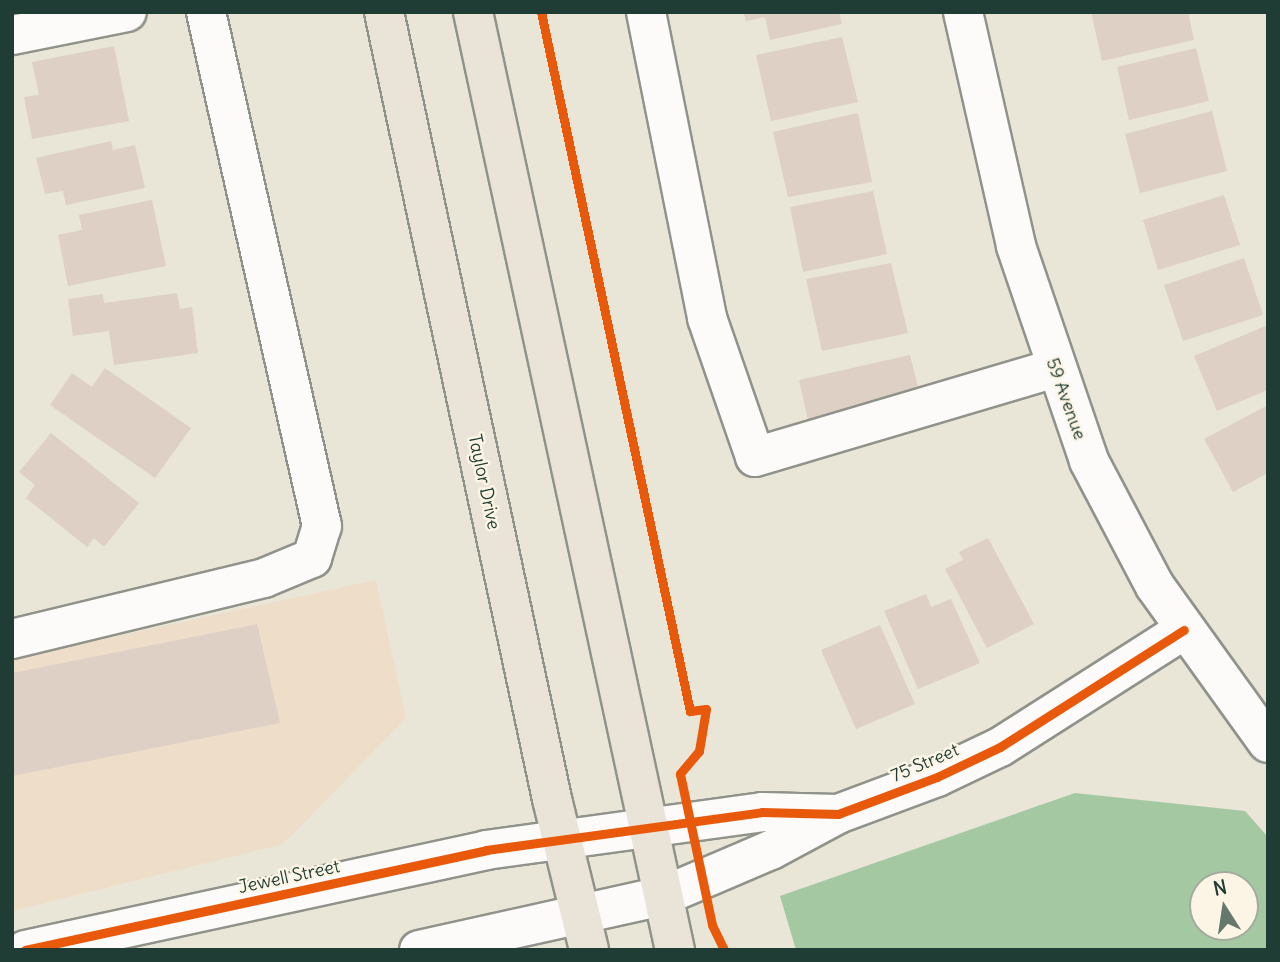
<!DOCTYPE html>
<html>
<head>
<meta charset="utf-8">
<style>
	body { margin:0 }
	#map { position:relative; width:1280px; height:962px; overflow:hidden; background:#e9e6d8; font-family:Delius,sans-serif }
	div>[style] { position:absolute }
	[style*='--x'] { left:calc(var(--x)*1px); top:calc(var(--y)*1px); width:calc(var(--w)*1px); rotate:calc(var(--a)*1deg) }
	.built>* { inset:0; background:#edddc9 }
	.forest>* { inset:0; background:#a4c9a2 }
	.building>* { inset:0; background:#ded0c5 }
	.roads { filter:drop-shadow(2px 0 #8f938a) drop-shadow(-2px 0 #8f938a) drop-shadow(0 2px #8f938a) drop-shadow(0 -2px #8f938a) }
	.minor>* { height:38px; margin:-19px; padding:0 19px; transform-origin:19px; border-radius:19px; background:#fcfbf9 }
	.major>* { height:38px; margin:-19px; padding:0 19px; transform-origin:19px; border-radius:19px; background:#eae3d7 }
	.cycleway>* { height:9px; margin:-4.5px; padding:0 4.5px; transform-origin:4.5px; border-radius:4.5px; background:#e8590c }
	span { translate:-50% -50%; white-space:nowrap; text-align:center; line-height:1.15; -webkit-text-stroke:5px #fcf5e5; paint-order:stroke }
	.street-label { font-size:18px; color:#1f3d34 }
	.frame { position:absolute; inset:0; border:14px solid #1f3d34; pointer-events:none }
	.north { position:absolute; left:1189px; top:871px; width:70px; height:70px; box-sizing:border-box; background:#fcf5e5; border:2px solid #a4ab9e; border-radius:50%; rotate:348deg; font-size:19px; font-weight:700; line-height:28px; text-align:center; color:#1f3d34 }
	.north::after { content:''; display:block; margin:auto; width:24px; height:32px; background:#66786d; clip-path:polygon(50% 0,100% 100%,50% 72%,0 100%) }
</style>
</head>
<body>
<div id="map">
	<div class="built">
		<i style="clip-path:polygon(376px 580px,406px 718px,283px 844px,12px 911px,12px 659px)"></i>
	</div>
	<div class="forest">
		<i style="clip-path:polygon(evenodd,1075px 793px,1245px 811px,1268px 837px,1268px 950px,796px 950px,780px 896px,1075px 793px,1203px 885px,1245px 885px,1245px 927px,1203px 927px,1203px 885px)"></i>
	</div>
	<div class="building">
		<i style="clip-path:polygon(743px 12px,839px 12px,842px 24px,770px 40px,765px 17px,746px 21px)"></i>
		<i style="clip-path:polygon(1091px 12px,1188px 12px,1194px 40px,1102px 61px)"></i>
		<i style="clip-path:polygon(842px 37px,858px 102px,771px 121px,756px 55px)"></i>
		<i style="clip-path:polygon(114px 46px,129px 121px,32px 139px,24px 97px,39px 95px,32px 62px)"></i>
		<i style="clip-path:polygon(1196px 48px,1209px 101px,1129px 120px,1117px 67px)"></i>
		<i style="clip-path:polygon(1212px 111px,1227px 171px,1140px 193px,1125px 134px)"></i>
		<i style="clip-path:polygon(858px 113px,872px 182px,788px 197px,773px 132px)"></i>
		<i style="clip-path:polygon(111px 141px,113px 150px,135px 145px,145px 188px,66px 205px,63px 191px,45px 194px,36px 158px)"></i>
		<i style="clip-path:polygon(873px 191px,887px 254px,803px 272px,790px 207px)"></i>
		<i style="clip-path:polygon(1224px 195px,1240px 245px,1158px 270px,1143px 220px)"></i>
		<i style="clip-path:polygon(152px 200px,166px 266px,68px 286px,58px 235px,82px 230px,79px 215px)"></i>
		<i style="clip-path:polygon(1244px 258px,1263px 315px,1183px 341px,1164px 285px)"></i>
		<i style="clip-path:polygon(891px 263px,908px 333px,822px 351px,806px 279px)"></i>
		<i style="clip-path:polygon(177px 293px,180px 309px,192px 307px,198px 353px,114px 365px,109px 331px,73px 336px,68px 299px,103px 294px,104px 303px)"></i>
		<i style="clip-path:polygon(1268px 325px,1268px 390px,1217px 411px,1194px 356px)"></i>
		<i style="clip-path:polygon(910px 355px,922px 403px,810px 429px,799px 380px)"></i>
		<i style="clip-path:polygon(105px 368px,191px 428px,155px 478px,50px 405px,72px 373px,92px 387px)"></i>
		<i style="clip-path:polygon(1268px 405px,1268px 473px,1233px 492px,1204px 439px)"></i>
		<i style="clip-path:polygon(51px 433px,139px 503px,104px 547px,94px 538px,87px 547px,26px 498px,35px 485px,19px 472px)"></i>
		<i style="clip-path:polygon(988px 538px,1034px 624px,987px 648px,945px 569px,963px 560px,959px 552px)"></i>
		<i style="clip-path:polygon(926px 594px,931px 607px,951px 599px,980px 663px,918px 689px,884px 611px)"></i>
		<i style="clip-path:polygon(257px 624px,280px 723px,12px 776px,12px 673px)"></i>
		<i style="clip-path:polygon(880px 625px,915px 704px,856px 729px,821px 650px)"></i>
	</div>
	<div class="roads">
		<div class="minor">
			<i style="--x:646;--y:12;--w:312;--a:78.7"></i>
			<i style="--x:707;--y:318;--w:147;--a:70.9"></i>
			<i style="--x:755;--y:457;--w:313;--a:-16.5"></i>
			<i style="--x:963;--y:12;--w:240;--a:77.2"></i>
			<i style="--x:1016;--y:246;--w:227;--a:71.2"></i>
			<i style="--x:1089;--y:461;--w:141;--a:62.2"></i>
			<i style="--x:1155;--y:586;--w:193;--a:54.3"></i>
			<i style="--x:12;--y:35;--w:117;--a:-11.3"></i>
			<i style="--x:12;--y:639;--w:259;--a:-13.6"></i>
			<i style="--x:264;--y:578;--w:52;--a:-22.6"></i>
			<i style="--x:312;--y:558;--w:34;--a:-73"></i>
			<i style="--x:322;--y:526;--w:527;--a:-102.72"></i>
			<i style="--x:25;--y:950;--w:472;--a:-12.2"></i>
			<i style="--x:486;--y:850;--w:279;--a:-7.8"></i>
			<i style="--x:762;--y:812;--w:76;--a:1.5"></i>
			<i style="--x:838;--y:814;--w:106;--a:-20.5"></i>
			<i style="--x:937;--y:777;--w:70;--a:-25.5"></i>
			<i style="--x:1000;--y:747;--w:218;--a:-32.5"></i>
			<i style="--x:419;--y:950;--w:250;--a:-12.5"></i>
			<i style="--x:663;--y:896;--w:117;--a:-23.1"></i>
			<i style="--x:771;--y:850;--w:74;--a:-28.3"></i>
		</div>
		<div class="major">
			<i style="--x:384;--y:12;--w:805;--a:77.95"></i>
			<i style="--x:552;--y:799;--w:155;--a:76.2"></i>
			<i style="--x:473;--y:12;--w:960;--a:77.85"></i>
		</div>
	</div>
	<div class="cycleway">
		<i style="--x:541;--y:12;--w:715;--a:77.97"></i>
		<i style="--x:690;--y:711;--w:16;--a:-7"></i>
		<i style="--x:706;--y:709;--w:43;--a:99.5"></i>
		<i style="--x:699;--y:751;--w:30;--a:130"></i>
		<i style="--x:680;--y:774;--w:154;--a:78"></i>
		<i style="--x:712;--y:925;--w:28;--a:64"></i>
		<i style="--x:25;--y:950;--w:472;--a:-12.2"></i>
		<i style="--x:486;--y:850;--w:279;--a:-7.8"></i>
		<i style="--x:762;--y:812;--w:76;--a:1.5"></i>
		<i style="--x:838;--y:814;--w:106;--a:-20.5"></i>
		<i style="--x:937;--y:777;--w:70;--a:-25.5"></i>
		<i style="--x:1000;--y:747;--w:218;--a:-32.5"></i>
	</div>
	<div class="street-label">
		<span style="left:1066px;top:399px;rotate:70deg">59 Avenue</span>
		<span style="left:484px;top:482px;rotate:78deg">Taylor Drive</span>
		<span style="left:925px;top:763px;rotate:-23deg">75 Street</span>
		<span style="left:289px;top:877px;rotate:-12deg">Jewell Street</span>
	</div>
	<div class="frame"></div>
	<div class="north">N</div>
</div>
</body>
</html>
